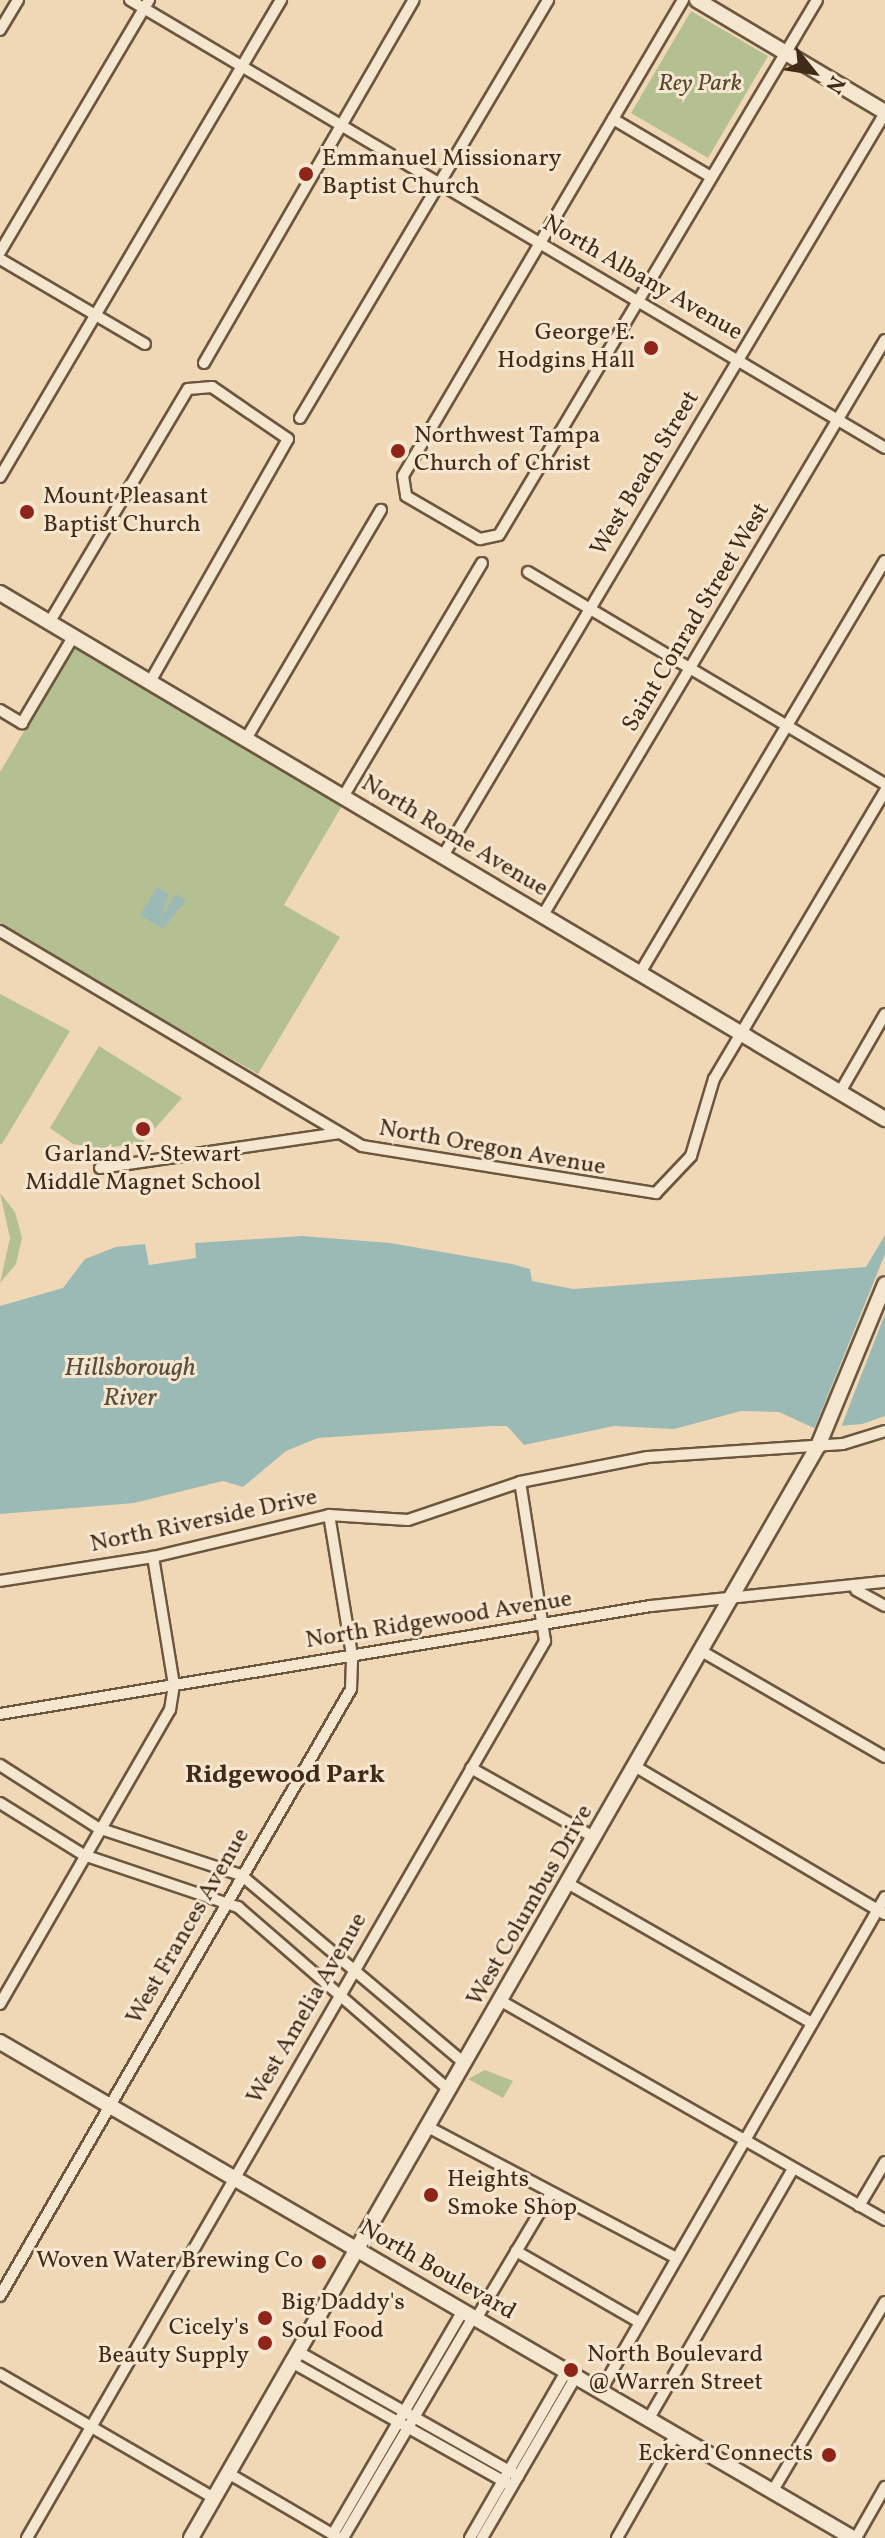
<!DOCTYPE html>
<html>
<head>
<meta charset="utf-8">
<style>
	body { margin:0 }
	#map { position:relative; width:885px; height:2538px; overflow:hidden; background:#f0d8b7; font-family:Vollkorn,serif }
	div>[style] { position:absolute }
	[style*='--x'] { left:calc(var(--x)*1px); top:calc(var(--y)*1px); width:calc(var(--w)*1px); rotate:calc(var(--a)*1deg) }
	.green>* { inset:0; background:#b4c092 }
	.water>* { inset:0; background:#9bb9b5 }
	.pier>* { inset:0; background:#f0d8b7 }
	.roads { filter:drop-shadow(2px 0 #6d563e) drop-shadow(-2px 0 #6d563e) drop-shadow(0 2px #6d563e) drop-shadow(0 -2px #6d563e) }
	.street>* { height:10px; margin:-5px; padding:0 5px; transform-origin:5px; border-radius:5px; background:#f5e6d0 }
	.secondary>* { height:14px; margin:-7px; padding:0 7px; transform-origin:7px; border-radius:7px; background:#f5e6d0 }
	.dots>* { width:22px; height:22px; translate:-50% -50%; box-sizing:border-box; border:4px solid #f5e6d0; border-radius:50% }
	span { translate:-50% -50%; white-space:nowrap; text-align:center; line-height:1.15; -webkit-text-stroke:6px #f5e6d0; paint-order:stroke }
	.park-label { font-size:24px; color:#58482f; font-style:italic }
	.poi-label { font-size:24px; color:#412a16 }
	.left { translate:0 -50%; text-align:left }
	.right { translate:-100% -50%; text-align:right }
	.street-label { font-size:24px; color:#412a16 }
	.water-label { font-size:26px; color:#584e3e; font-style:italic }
	.neighbourhood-label { font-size:26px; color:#412a16; font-weight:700 }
	.north { position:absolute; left:773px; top:32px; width:80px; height:80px; -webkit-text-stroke:6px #f5e6d0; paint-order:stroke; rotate:120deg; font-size:22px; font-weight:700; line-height:32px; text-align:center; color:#412a16 }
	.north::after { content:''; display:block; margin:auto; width:28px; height:36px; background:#412a16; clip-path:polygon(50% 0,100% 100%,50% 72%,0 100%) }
</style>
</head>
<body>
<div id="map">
	<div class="green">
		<i style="clip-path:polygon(691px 11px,768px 56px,708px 158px,631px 113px)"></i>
		<i style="clip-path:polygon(75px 645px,343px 804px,284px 905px,340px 937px,258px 1074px,0 926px,0 772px)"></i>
		<i style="clip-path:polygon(0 994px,70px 1031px,2px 1144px,0 1144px)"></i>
		<i style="clip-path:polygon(99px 1046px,182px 1098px,143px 1142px,103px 1149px,73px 1144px,50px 1128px)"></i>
		<i style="clip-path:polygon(0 1193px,15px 1212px,22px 1238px,16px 1264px,0 1283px,10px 1238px)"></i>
		<i style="clip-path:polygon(485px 2070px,513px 2081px,503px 2098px,468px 2079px)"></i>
	</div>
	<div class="water">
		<i style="clip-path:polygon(157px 887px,169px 894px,160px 919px,176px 894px,186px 900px,163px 929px,140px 915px)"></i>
		<i style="clip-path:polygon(885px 1235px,885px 1416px,862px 1424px,814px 1428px,779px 1412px,741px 1411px,674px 1429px,614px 1426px,524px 1445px,507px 1426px,491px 1426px,318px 1438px,286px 1451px,243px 1487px,223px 1481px,134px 1503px,0 1514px,0 1306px,63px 1288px,85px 1259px,116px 1247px,145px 1244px,149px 1265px,196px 1258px,195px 1243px,302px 1236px,390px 1243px,512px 1264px,530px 1269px,532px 1281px,573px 1289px,866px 1267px)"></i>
	</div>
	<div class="pier">
		<i style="clip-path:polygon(885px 1254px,885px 1314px,840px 1430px,813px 1432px)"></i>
	</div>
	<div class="roads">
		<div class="street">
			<i style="--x:130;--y:0;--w:878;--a:30.68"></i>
			<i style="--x:683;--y:0;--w:552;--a:120.47"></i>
			<i style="--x:403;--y:476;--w:20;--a:81"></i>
			<i style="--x:406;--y:496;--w:86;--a:30.2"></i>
			<i style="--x:480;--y:539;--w:19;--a:-12"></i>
			<i style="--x:499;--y:535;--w:622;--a:-59.27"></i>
			<i style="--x:0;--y:30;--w:35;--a:-59"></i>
			<i style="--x:613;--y:119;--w:114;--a:30.6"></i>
			<i style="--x:0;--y:252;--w:293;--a:-59.4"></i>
			<i style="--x:0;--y:259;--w:168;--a:30.4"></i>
			<i style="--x:204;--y:363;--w:419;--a:-60"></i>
			<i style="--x:300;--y:418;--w:486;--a:-59.3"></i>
			<i style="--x:0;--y:477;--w:554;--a:-59.5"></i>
			<i style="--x:528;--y:572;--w:415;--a:30.7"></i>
			<i style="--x:49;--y:623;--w:272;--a:-59.3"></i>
			<i style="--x:188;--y:389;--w:24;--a:-5"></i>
			<i style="--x:212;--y:387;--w:92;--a:34.4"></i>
			<i style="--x:288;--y:439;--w:279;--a:119.6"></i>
			<i style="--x:0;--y:710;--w:26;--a:31"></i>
			<i style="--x:22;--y:723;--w:100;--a:-59.3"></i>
			<i style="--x:246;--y:739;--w:266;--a:-59.5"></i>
			<i style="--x:343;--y:797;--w:272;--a:-59.3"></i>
			<i style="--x:443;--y:856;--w:865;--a:-59.25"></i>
			<i style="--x:543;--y:915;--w:669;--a:-59.26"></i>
			<i style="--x:0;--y:931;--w:421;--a:30.7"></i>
			<i style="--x:362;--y:1146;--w:298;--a:9.1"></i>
			<i style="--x:656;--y:1193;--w:51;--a:-46.6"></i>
			<i style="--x:691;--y:1156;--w:80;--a:-73.4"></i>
			<i style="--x:714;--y:1079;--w:335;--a:-59.3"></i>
			<i style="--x:640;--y:973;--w:479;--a:-59.3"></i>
			<i style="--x:840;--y:1092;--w:90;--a:-60"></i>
			<i style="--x:100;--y:1168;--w:242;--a:-8.3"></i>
			<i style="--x:0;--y:1581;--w:155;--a:-8.9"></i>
			<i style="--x:153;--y:1557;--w:181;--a:-13.4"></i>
			<i style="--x:329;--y:1515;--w:79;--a:3.6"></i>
			<i style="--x:408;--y:1520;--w:118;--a:-18.7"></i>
			<i style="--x:520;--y:1482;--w:130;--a:-11.1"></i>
			<i style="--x:648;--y:1457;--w:195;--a:-3.8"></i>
			<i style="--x:843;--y:1444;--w:44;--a:-17.2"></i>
			<i style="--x:856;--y:1590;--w:33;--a:29"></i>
			<i style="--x:703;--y:1652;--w:210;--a:30"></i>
			<i style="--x:0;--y:1714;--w:660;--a:-9.42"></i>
			<i style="--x:651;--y:1606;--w:235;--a:-5.9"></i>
			<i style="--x:0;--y:1765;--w:117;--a:32.7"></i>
			<i style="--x:98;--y:1828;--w:151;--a:18.2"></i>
			<i style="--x:241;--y:1875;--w:292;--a:40.1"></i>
			<i style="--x:636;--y:1767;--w:289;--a:30.6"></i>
			<i style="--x:471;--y:1768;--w:142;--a:29.4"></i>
			<i style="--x:0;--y:1803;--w:99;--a:31.8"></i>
			<i style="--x:84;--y:1855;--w:163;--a:18.7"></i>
			<i style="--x:238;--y:1907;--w:279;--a:40.9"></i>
			<i style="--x:569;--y:1884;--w:280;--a:29.8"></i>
			<i style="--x:501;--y:2001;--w:442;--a:29.7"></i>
			<i style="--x:0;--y:2004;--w:340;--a:-60"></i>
			<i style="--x:170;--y:1710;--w:25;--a:-81"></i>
			<i style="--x:174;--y:1685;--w:130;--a:-99.3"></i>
			<i style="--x:428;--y:2127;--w:280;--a:27.8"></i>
			<i style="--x:859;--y:2206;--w:51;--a:-59.4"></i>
			<i style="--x:516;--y:2251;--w:142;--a:30"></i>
			<i style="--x:0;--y:2296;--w:701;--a:-59.96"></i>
			<i style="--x:351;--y:1689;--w:34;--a:-88"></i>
			<i style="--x:352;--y:1655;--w:142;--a:-99.3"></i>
			<i style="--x:476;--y:2319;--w:144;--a:-59.2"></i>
			<i style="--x:299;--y:2352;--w:252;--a:29.5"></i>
			<i style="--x:293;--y:2363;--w:251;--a:29.3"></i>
			<i style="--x:0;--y:2374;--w:247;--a:30.1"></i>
			<i style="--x:600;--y:2392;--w:571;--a:-60.07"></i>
			<i style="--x:648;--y:2420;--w:290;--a:-60"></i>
			<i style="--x:228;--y:2473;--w:126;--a:30.4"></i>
			<i style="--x:772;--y:2492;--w:221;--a:-59.3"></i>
			<i style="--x:333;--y:2534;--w:257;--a:-59.8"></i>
			<i style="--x:27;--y:2538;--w:1036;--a:-59.99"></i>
			<i style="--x:545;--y:1641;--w:161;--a:-98.9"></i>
			<i style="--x:343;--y:2538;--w:256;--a:-59.5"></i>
			<i style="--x:470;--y:2538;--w:192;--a:-60"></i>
			<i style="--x:482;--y:2538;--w:185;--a:-59.8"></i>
			<i style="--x:617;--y:2538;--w:117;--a:-60.4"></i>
			<i style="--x:856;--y:2538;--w:59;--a:-60.4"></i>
		</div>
		<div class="secondary">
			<i style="--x:697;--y:0;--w:219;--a:30.8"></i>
			<i style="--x:0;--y:593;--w:1030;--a:30.73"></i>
			<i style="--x:0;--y:2042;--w:987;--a:30.18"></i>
			<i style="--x:191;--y:2538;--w:1259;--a:-60.14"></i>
			<i style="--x:818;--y:1446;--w:175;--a:-67.5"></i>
		</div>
	</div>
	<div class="dots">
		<i style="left:306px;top:174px;background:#8f2418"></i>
		<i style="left:651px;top:348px;background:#8f2418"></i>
		<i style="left:398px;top:451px;background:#8f2418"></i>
		<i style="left:27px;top:512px;background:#8f2418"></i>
		<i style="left:143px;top:1129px;background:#8f2418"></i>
		<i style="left:431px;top:2195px;background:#8f2418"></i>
		<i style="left:319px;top:2262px;background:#8f2418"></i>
		<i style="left:265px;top:2318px;background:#8f2418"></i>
		<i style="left:265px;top:2343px;background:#8f2418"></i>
		<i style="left:571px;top:2370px;background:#8f2418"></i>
		<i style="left:829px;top:2455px;background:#8f2418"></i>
	</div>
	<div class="park-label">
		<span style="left:700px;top:85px">Rey Park</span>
	</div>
	<div class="poi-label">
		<span class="left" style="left:322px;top:174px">Emmanuel Missionary<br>Baptist Church</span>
		<span class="right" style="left:635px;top:348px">George E.<br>Hodgins Hall</span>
		<span class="left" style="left:414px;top:451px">Northwest Tampa<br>Church of Christ</span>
		<span class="left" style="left:43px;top:512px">Mount Pleasant<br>Baptist Church</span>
		<span style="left:143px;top:1170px">Garland V. Stewart<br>Middle Magnet School</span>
		<span class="left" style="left:447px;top:2195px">Heights<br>Smoke Shop</span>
		<span class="right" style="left:303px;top:2262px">Woven Water Brewing Co</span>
		<span class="left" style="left:281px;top:2318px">Big Daddy's<br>Soul Food</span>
		<span class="right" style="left:249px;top:2343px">Cicely's<br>Beauty Supply</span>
		<span class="left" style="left:587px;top:2370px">North Boulevard<br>@ Warren Street</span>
		<span class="right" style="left:813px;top:2455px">Eckerd Connects</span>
	</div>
	<div class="street-label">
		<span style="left:642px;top:279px;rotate:30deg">North Albany Avenue</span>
		<span style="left:646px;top:474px;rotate:-59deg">West Beach Street</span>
		<span style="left:697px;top:618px;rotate:-59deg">Saint Conrad Street West</span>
		<span style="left:454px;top:837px;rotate:31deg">North Rome Avenue</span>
		<span style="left:492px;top:1149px;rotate:10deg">North Oregon Avenue</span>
		<span style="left:204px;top:1522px;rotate:-12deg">North Riverside Drive</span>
		<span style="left:439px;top:1621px;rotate:-9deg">North Ridgewood Avenue</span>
		<span style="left:531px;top:1906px;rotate:-60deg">West Columbus Drive</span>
		<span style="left:189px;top:1927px;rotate:-60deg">West Frances Avenue</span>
		<span style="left:308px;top:2009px;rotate:-60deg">West Amelia Avenue</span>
		<span style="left:437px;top:2271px;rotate:30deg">North Boulevard</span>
	</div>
	<div class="water-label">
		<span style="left:130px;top:1384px">Hillsborough<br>River</span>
	</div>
	<div class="neighbourhood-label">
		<span style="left:285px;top:1776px">Ridgewood Park</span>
	</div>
	<div class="north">N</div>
</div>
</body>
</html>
